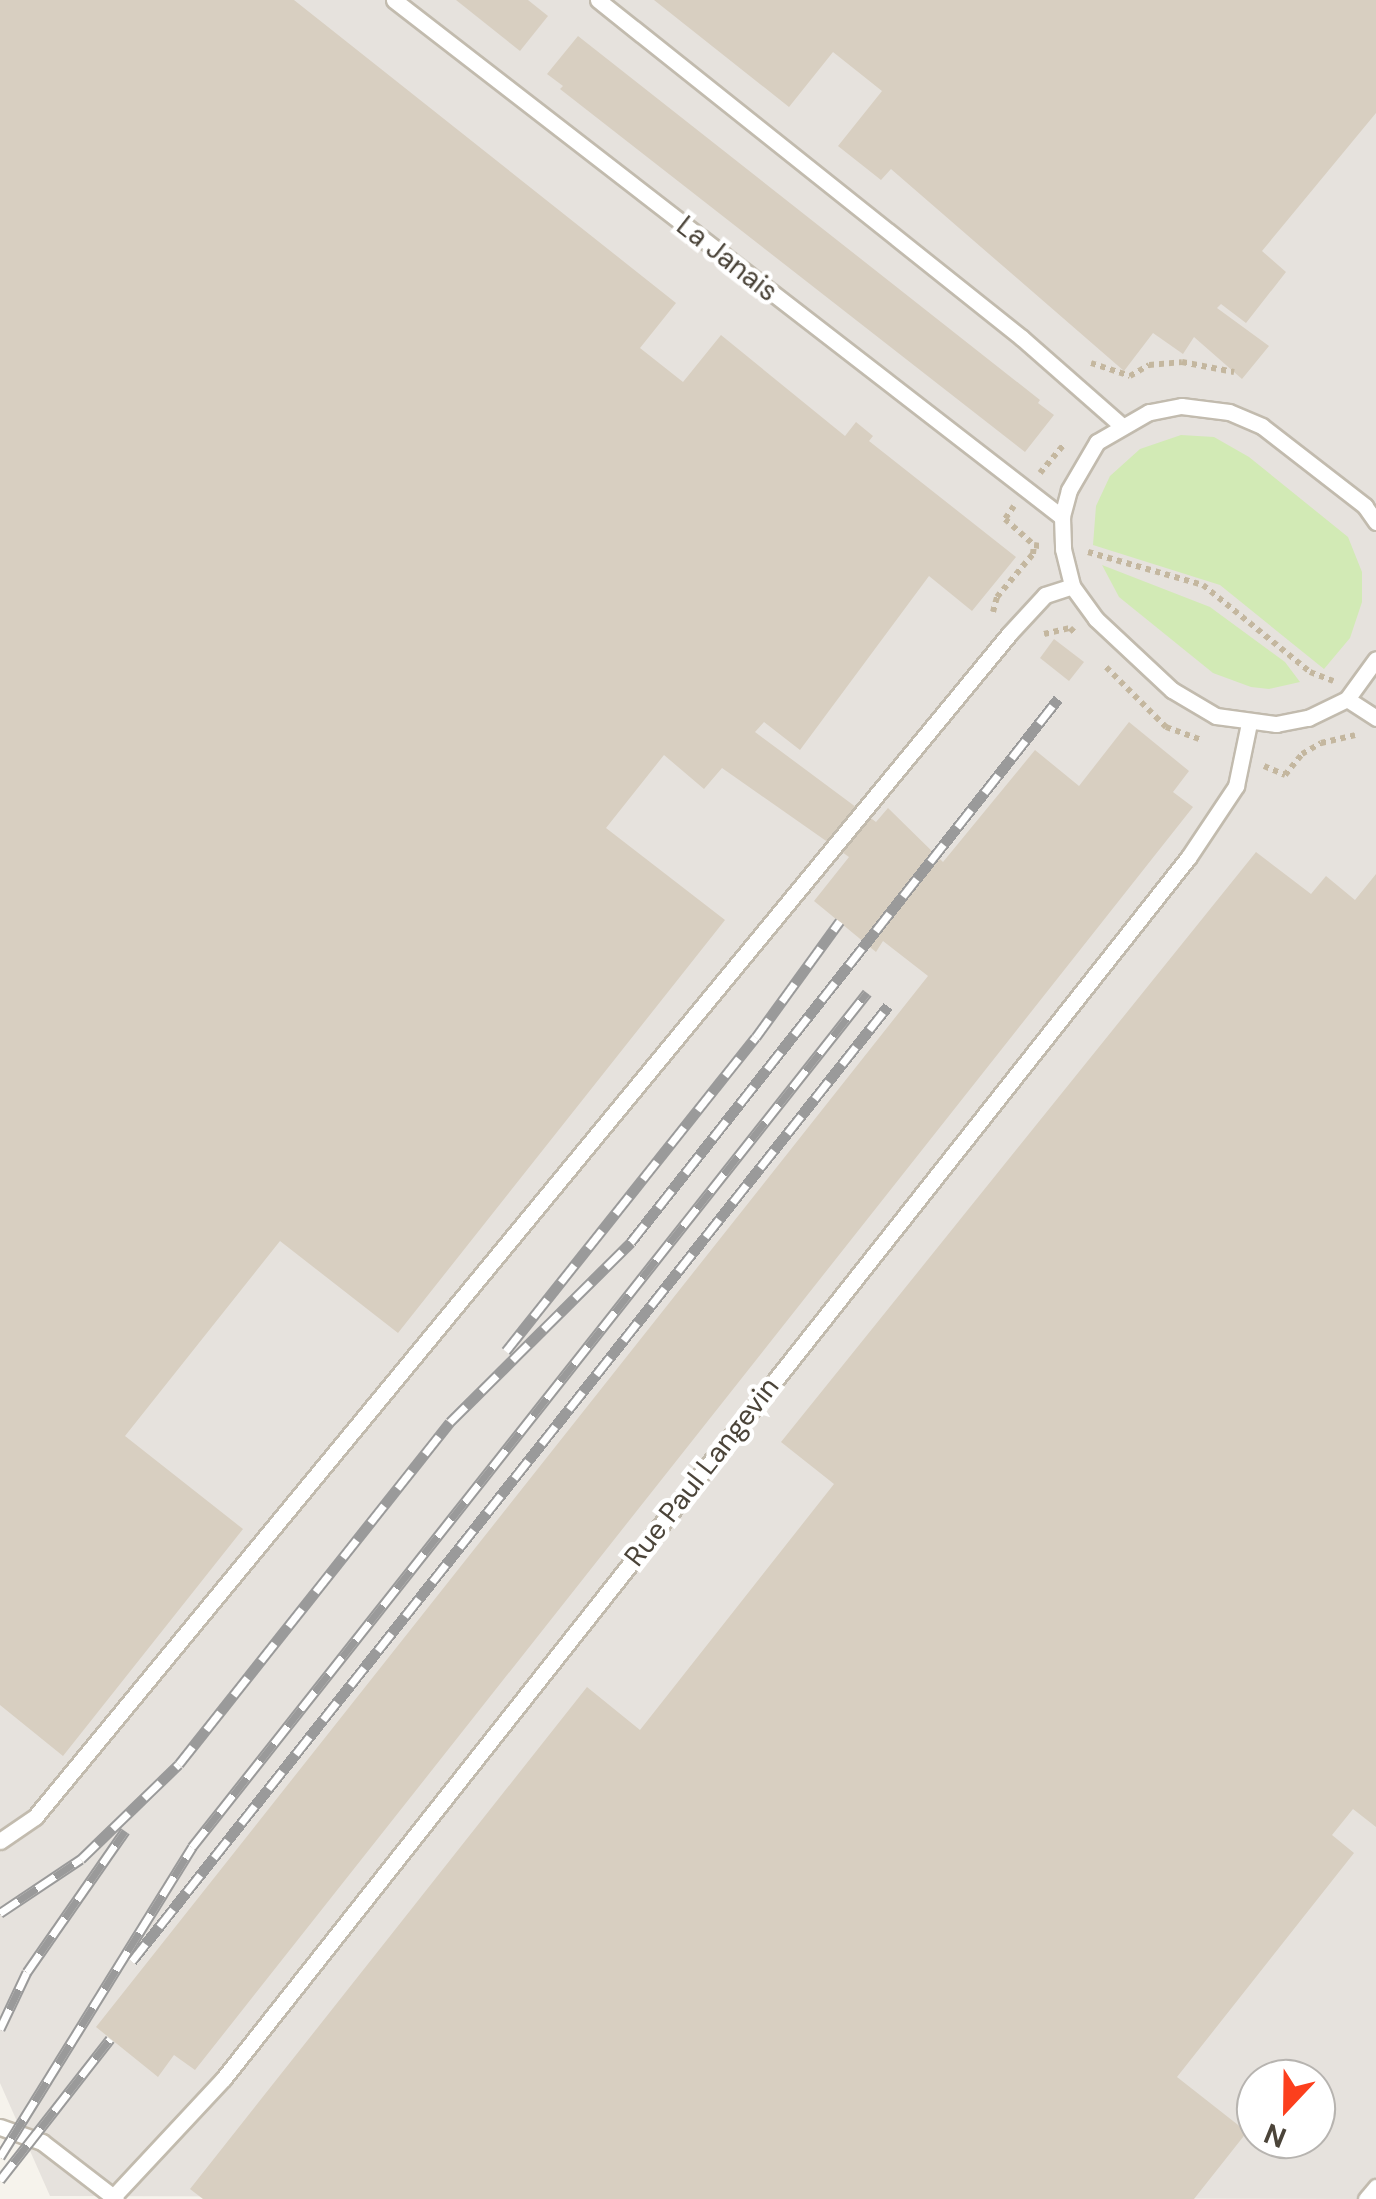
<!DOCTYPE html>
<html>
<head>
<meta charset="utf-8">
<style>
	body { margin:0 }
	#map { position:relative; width:1376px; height:2199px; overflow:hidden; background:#f6f3ec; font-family:"DM Sans",sans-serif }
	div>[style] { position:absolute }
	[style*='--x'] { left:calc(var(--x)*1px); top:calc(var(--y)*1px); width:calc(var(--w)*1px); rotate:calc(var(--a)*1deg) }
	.industrial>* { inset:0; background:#e6e2dd }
	.green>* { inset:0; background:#d2eab5 }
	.building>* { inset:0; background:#d8cfc1 }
	.path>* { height:6px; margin-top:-3px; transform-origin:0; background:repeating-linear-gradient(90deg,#c4b79f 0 5px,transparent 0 10px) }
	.roads { filter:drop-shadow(2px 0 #c2bbae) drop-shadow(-2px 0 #c2bbae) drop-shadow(0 2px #c2bbae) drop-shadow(0 -2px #c2bbae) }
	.service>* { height:15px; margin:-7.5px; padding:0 7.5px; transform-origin:7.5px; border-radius:7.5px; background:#fff }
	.rail>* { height:11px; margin-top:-5.5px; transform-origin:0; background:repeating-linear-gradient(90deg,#fff 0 22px,#9a9a9a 0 44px); box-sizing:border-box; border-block:2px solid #9a9a9a }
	span { translate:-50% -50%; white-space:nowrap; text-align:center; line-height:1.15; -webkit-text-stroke:9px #fff; paint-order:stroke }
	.street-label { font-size:28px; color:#4b4439 }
	.north { position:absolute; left:1236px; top:2059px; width:100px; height:100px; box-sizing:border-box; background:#fff; border:2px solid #b7b4b0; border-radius:50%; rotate:202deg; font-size:28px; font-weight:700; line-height:40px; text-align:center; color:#4b4439 }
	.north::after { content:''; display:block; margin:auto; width:35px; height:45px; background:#fc3f1d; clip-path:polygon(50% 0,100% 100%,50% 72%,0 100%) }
</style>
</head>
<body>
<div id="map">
	<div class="industrial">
		<i style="clip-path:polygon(evenodd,0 0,1376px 0,1376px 2199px,50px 2196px,0 2083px,0 0,1256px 2079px,1316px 2079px,1316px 2139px,1256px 2139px,1256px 2079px)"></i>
	</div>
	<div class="green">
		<i style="clip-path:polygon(1181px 435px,1214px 437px,1249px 457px,1348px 537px,1362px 572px,1362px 602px,1350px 638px,1324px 669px,1220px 585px,1093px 545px,1096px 506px,1110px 476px,1140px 449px)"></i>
		<i style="clip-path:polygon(1102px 565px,1210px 607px,1285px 662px,1300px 682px,1269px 689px,1251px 687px,1213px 673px,1119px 597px)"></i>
	</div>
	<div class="building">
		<i style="clip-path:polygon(0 0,294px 0,676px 303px,640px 348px,683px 382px,721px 335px,845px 436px,856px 422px,873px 436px,869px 441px,1016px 557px,972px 611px,929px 576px,800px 750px,764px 722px,755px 732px,876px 822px,888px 808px,943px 862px,1035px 750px,1079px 786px,1129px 722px,1189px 771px,1173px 792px,1193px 807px,195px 2070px,174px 2055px,158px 2077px,96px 2027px,928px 976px,883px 941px,876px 952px,814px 901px,849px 857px,722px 768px,704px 789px,664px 755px,606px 828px,725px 920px,398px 1333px,280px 1241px,125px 1436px,243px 1529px,63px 1756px,0 1705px)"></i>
		<i style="clip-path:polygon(456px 0,528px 0,548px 16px,520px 51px)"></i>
		<i style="clip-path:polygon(654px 0,1376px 0,1376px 113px,1262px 251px,1286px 272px,1246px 323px,1221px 304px,1217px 308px,1269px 346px,1242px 379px,1194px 337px,1183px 354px,1153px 333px,1124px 371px,891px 169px,881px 180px,838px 146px,882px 91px,833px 52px,789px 107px)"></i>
		<i style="clip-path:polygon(578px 36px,1040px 400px,1038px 403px,1054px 415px,1025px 452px,560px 89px,563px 86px,547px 74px)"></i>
		<i style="clip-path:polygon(1054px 639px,1084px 662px,1069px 681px,1040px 658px)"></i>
		<i style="clip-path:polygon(1256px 852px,1311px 894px,1326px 876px,1355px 900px,1376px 874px,1376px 1827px,1353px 1809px,1332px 1835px,1354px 1853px,1177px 2077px,1247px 2132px,1194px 2199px,203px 2199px,190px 2189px,587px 1687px,640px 1730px,834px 1484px,781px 1442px)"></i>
	</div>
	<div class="path">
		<i style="--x:1091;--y:363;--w:41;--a:18.4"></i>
		<i style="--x:1130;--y:376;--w:22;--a:-30"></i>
		<i style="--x:1149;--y:365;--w:33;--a:-5"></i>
		<i style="--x:1182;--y:362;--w:53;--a:10.9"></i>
		<i style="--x:1040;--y:473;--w:38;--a:-50"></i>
		<i style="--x:1014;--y:506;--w:16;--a:125"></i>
		<i style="--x:1005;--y:519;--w:39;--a:42"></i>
		<i style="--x:1088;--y:552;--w:120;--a:16"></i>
		<i style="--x:1203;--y:585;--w:138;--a:39.1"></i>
		<i style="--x:1310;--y:672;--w:25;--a:21"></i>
		<i style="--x:993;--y:612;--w:16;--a:-75"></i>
		<i style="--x:997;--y:597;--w:56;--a:-50.1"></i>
		<i style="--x:1033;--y:554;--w:9;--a:-84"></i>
		<i style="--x:1034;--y:545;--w:6;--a:9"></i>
		<i style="--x:1044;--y:634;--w:27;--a:-13"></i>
		<i style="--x:1070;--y:628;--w:6;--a:45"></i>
		<i style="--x:1106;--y:667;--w:85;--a:45"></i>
		<i style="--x:1166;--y:727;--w:38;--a:20"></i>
		<i style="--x:1264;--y:766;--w:23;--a:23"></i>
		<i style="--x:1285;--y:775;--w:27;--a:-51"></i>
		<i style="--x:1302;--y:754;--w:22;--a:-30"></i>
		<i style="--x:1321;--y:743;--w:35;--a:-13"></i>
	</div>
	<div class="roads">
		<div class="service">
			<i style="--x:394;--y:0;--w:845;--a:37.74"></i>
			<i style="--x:598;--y:0;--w:542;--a:38.56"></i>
			<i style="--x:1022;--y:338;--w:132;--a:41.3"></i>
			<i style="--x:1376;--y:522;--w:19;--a:-125"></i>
			<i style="--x:1365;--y:506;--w:130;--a:-142.2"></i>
			<i style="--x:1262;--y:426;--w:36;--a:-157"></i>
			<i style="--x:1229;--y:412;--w:48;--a:-172.9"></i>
			<i style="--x:1181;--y:406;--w:33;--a:169"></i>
			<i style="--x:1149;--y:412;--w:60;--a:150"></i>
			<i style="--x:1097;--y:442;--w:56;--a:120.3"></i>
			<i style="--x:1069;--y:490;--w:28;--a:105"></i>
			<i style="--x:1062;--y:517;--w:32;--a:88"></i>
			<i style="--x:1063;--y:549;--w:38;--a:76"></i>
			<i style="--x:1072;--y:586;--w:41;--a:54"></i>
			<i style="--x:1096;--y:619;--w:104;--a:43.1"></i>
			<i style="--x:1172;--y:690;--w:51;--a:30.6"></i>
			<i style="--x:1216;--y:716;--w:61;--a:7.6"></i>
			<i style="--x:1276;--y:724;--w:33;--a:-11"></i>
			<i style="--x:1308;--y:718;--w:43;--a:-26"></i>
			<i style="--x:1347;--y:699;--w:49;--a:-54.1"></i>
			<i style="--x:1347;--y:699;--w:35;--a:33"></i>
			<i style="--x:0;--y:1841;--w:42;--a:-34.4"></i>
			<i style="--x:35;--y:1817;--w:1532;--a:-50.53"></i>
			<i style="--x:1009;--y:634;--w:53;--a:-47.3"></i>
			<i style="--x:1045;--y:595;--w:28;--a:-18"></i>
			<i style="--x:0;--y:2127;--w:45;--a:19.7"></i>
			<i style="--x:42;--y:2142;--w:93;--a:37.6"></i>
			<i style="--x:113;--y:2197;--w:163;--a:-47"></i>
			<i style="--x:224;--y:2078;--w:1555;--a:-51.69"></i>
			<i style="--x:1188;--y:858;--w:87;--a:-56.3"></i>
			<i style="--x:1236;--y:786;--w:64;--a:-78.3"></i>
			<i style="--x:1366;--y:2199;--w:16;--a:-50"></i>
		</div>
	</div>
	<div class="rail">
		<i style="--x:506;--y:1351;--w:401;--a:-51.5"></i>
		<i style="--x:756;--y:1037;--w:143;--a:-54.1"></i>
		<i style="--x:0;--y:1913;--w:97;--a:-33.7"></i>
		<i style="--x:81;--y:1859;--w:136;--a:-44.1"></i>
		<i style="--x:179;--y:1764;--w:436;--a:-51.6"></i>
		<i style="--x:450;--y:1422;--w:255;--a:-44.8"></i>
		<i style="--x:631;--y:1242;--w:691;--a:-51.82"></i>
		<i style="--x:132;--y:1961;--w:1218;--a:-51.63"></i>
		<i style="--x:0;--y:2029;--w:63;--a:-64.7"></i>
		<i style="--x:27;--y:1972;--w:172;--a:-55.2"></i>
		<i style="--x:0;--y:2157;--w:365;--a:-58.2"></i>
		<i style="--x:192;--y:1847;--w:1089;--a:-51.68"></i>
		<i style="--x:0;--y:2180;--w:179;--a:-52"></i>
	</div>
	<div class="street-label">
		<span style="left:727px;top:259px;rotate:38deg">La Janais</span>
		<span style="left:702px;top:1472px;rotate:-52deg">Rue Paul Langevin</span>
	</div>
	<div class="north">N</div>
</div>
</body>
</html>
